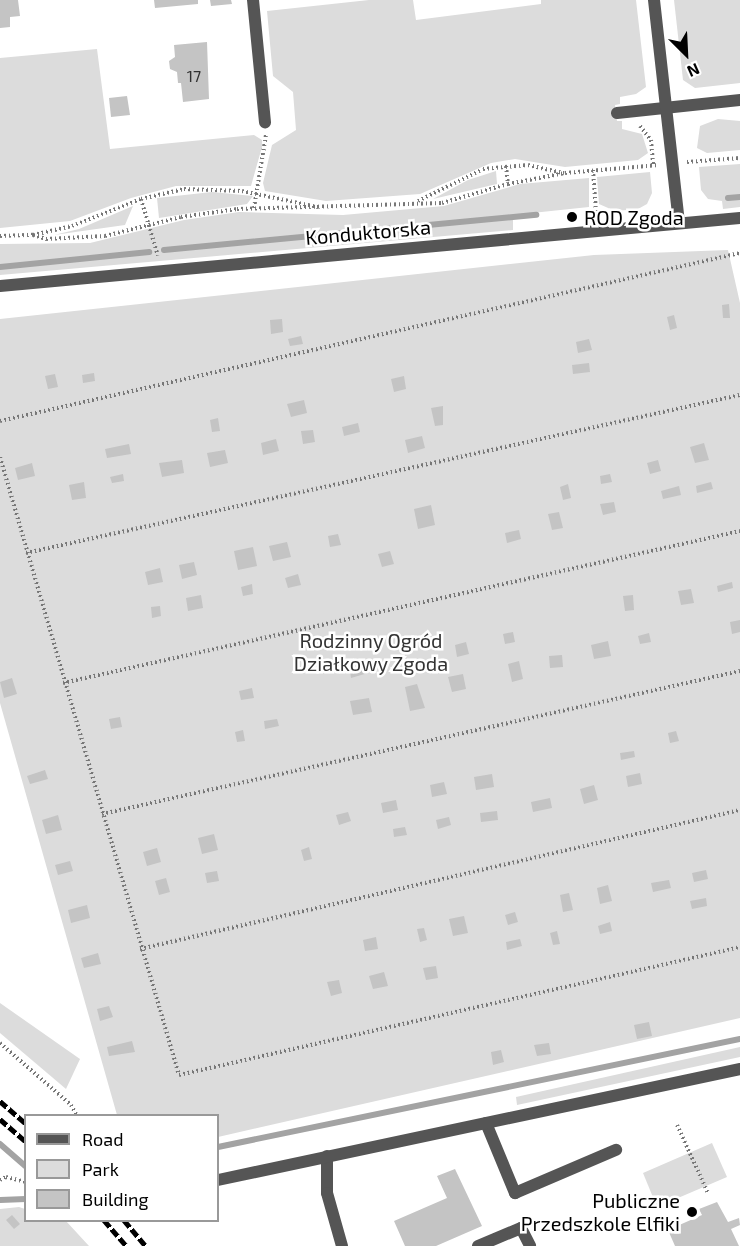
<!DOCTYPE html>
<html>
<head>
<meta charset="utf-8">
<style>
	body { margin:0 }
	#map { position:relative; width:740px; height:1246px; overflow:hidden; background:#fff; font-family:"Exo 2",sans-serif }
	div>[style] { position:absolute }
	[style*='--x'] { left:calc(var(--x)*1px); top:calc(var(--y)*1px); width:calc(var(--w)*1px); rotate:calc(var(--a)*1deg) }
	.green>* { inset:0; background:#dcdcdc }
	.stream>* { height:6px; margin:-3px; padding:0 3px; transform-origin:3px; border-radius:3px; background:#a3a3a3 }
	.building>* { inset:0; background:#c4c4c4 }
	.path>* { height:4px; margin-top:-2px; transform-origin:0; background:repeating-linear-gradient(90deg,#777 0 1.5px,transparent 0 4.5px) }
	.service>* { height:12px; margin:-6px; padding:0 6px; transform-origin:6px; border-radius:6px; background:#555 }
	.minor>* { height:12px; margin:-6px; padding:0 6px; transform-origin:6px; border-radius:6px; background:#555 }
	.tertiary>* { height:12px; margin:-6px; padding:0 6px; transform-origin:6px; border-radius:6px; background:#555 }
	.rail>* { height:4.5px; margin-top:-2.25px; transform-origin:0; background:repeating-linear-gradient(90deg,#000 0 9px,transparent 0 12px) }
	.dots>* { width:16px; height:16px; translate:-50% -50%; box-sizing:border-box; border:3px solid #fff; border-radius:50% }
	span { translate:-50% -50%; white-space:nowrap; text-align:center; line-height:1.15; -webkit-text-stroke:5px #fff; paint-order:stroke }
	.number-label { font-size:16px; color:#313131 }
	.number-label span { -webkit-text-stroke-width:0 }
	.poi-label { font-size:20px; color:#000 }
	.left { translate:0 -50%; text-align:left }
	.right { translate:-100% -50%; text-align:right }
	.street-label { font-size:20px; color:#000 }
	.park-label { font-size:20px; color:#333 }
	.legend { position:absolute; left:24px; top:1114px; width:195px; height:108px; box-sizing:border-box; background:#fff; border:2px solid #999; margin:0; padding:8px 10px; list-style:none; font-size:18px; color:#000 }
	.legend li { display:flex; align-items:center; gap:12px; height:30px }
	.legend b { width:30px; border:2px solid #999 }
	.north { position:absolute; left:656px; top:24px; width:60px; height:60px; -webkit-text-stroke:4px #fff; paint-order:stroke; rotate:156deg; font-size:16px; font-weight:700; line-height:24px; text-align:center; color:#000 }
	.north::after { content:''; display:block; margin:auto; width:21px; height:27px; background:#000; clip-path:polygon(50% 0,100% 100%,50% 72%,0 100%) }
</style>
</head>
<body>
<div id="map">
	<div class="green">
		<i style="clip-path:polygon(369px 0,413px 0,416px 20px,541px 4px,541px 0,636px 0,646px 87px,636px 94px,620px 97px,620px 104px,615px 105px,617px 121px,622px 121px,622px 129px,642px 134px,648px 153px,638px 160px,565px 167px,515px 159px,491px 163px,420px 194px,326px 201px,265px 191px,263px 183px,272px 145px,296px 130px,293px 92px,273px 76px,267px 11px)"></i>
		<i style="clip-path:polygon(674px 0,740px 0,740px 83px,695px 88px,683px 80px)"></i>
		<i style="clip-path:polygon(97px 49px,110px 149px,254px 135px,262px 140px,262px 147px,251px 186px,176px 186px,131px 198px,70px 221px,0 228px,0 58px)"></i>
		<i style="clip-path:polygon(718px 119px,740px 121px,740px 150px,707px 153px,697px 148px,700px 126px)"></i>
		<i style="clip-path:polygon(740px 164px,740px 207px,723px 209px,722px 201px,708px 199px,701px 190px,699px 167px)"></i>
		<i style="clip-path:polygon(496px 171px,497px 184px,433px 199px,468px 180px)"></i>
		<i style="clip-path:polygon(650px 172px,652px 193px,647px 204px,638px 209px,615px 211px,599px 204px,597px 177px)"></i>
		<i style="clip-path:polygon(589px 178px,589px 207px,513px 215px,513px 230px,0 275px,0 244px,90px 243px,184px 220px,239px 212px,343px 215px,444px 206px,520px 184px)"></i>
		<i style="clip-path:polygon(212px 192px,253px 196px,247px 204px,159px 218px,157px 198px)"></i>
		<i style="clip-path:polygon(133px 206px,125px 225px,54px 235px,79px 229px)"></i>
		<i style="clip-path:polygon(728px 250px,740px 303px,740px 1018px,218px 1137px,218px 1116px,117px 1115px,0 703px,0 319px,594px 255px)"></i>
		<i style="clip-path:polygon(0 1003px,80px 1059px,66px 1089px,0 1033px)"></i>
		<i style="clip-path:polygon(740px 1047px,740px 1057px,517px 1105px,516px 1097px)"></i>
		<i style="clip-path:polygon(712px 1143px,727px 1177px,657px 1207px,643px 1173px)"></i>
		<i style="clip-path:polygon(19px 1207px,25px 1209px,26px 1220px,66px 1221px,89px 1246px,0 1246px,0 1209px)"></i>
	</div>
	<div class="stream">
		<i style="--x:728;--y:198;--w:12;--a:-5"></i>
		<i style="--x:164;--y:250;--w:374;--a:-5.4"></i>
		<i style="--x:0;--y:267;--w:150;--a:-5.7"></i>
		<i style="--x:0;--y:1144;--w:35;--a:41"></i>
		<i style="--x:218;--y:1147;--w:533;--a:-11.69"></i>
		<i style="--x:0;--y:1200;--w:26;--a:-2"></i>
	</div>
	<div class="building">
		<i style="clip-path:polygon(0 0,18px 0,20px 16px,10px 17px,10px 27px,0 28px)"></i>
		<i style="clip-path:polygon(154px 0,198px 0,198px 4px,155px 8px)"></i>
		<i style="clip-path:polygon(210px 0,231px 0,232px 4px,211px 6px)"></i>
		<i style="clip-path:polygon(207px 42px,209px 99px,183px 102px,181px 83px,178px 83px,177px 72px,170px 69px,169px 61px,175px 57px,174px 45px)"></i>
		<i style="clip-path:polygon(127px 96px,130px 115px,111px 117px,109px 98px)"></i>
		<i style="clip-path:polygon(729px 304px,730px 318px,723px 318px,722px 305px)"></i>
		<i style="clip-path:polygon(674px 315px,677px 328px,670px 330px,667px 317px)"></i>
		<i style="clip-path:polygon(282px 319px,283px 332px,271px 334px,270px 320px)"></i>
		<i style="clip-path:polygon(301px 336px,303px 344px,290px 346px,288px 339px)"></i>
		<i style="clip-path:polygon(589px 339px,592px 350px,578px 353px,576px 342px)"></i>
		<i style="clip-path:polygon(589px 363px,590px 372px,573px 374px,572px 365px)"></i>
		<i style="clip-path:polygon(94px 373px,95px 381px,83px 383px,82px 375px)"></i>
		<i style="clip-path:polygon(55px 374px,58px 387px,48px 389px,45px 376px)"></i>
		<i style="clip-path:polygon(404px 376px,406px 389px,394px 392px,391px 379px)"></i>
		<i style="clip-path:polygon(304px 400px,307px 413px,291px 417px,287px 404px)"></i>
		<i style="clip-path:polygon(443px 406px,443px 425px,435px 426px,431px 408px)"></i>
		<i style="clip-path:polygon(218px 418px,220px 431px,212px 432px,210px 420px)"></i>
		<i style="clip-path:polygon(358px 423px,360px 432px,344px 436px,342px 427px)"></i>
		<i style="clip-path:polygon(313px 430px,315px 442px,303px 444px,301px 431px)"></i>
		<i style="clip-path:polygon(422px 436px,425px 448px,408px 453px,405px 440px)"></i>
		<i style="clip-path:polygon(276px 439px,279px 451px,263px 455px,261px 443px)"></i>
		<i style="clip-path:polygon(704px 443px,709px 460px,695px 463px,690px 447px)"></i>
		<i style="clip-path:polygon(129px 444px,131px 454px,107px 458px,105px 449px)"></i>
		<i style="clip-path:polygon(225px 450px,228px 463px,210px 467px,207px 453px)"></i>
		<i style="clip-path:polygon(182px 460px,184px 473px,162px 477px,159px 463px)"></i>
		<i style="clip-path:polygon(658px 460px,661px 471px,650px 474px,647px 463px)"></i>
		<i style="clip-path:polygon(32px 463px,35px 476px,18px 480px,15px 468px)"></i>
		<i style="clip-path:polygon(123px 474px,124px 481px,112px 483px,110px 477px)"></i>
		<i style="clip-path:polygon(610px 474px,612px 482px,601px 484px,600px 476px)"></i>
		<i style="clip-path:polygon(84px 482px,86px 498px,72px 500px,69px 485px)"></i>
		<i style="clip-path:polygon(711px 482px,713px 489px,697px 493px,696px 486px)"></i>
		<i style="clip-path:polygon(568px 484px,571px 498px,563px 500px,560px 487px)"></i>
		<i style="clip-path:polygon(679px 486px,681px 495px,663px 499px,661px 491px)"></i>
		<i style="clip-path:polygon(614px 502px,616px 512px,603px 515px,600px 504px)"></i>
		<i style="clip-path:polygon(431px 505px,435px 525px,418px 529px,414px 509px)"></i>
		<i style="clip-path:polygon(559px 512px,563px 528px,552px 530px,548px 514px)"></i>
		<i style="clip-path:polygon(519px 530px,521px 539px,507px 543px,505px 533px)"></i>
		<i style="clip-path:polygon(338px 534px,341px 545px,330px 547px,328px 536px)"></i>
		<i style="clip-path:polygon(287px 542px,291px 557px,273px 561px,269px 546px)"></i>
		<i style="clip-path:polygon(253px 547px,257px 566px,238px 570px,234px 551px)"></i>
		<i style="clip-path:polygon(390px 551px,394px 564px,382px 567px,378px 554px)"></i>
		<i style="clip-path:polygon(194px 562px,197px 575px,182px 579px,179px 565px)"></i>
		<i style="clip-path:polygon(160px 568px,163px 582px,148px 585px,145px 572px)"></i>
		<i style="clip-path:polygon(298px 574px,301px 585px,288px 588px,285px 578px)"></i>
		<i style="clip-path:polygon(732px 582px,733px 588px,718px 592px,717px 586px)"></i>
		<i style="clip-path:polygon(252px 584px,253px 594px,243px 596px,241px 587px)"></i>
		<i style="clip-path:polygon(691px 589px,694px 603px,681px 605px,678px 591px)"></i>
		<i style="clip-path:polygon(201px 595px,203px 608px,188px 611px,186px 598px)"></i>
		<i style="clip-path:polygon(633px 595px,634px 610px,625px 611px,623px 596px)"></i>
		<i style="clip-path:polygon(160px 606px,161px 616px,152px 618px,151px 607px)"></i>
		<i style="clip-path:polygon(740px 620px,740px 632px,732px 634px,730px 622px)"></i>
		<i style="clip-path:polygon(513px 632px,515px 642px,505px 644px,503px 634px)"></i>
		<i style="clip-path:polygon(649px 633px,651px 642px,640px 644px,638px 636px)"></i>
		<i style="clip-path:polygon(608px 641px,611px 656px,594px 659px,591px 645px)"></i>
		<i style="clip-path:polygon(466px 642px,469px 654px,457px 657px,455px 645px)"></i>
		<i style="clip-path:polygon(562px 655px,563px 667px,550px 668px,549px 656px)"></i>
		<i style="clip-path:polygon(519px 661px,523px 679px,512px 682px,508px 664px)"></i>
		<i style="clip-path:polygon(367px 667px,368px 673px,351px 678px,350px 671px)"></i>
		<i style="clip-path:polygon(463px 674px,466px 689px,452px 692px,448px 677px)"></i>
		<i style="clip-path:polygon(12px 678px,17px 694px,4px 698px,0 682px)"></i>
		<i style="clip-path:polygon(417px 684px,425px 708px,410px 711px,405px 687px)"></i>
		<i style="clip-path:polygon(252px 688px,254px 698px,241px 700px,239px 691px)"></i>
		<i style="clip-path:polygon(369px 698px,372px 712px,353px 715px,350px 701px)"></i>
		<i style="clip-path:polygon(120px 717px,122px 727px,111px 729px,109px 719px)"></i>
		<i style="clip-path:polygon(277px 719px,279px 726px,265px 729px,264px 721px)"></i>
		<i style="clip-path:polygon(243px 730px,245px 741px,237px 742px,235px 732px)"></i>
		<i style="clip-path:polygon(676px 731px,679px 741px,670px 743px,668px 733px)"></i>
		<i style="clip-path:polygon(634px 751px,635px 757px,621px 760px,620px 753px)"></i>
		<i style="clip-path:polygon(45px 770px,48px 779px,30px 784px,27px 776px)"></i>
		<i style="clip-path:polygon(640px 773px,642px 784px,628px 787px,626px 776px)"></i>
		<i style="clip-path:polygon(492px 774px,494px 787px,476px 790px,474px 777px)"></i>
		<i style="clip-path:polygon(444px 782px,447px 794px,432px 797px,430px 785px)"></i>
		<i style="clip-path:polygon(594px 785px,598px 800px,584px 804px,580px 789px)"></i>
		<i style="clip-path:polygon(550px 798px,552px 808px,533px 812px,531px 802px)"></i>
		<i style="clip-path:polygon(396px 800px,398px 810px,383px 813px,381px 803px)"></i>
		<i style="clip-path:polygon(497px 811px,498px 820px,481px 822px,480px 813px)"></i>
		<i style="clip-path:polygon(348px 812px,351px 821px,339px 825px,336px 815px)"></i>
		<i style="clip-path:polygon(58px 815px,62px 830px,46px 834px,42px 820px)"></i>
		<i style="clip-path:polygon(449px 817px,451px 825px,438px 829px,436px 820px)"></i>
		<i style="clip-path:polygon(405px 827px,407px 835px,394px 837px,393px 829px)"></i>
		<i style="clip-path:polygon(214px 834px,218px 850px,202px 854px,198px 838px)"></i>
		<i style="clip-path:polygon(309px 847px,312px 859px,304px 861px,301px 850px)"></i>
		<i style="clip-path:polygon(157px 848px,161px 862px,147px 866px,143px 852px)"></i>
		<i style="clip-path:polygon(70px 861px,73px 871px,58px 875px,55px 865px)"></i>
		<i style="clip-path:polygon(706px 870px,708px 879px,694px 882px,692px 873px)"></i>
		<i style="clip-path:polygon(217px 871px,219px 881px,207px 883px,205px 873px)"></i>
		<i style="clip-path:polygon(166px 878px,170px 892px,159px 895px,155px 881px)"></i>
		<i style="clip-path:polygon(669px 880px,671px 888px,653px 892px,651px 883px)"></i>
		<i style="clip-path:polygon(608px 885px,612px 901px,600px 904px,597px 888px)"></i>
		<i style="clip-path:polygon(569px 893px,573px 910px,563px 912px,560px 895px)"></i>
		<i style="clip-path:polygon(706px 898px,707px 906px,692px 909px,690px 901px)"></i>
		<i style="clip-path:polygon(87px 905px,90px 918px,71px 923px,68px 910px)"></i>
		<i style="clip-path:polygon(515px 912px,518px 922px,508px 925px,505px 915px)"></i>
		<i style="clip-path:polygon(464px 916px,468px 933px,453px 936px,449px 919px)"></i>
		<i style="clip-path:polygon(610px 922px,612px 931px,600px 934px,598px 926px)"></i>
		<i style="clip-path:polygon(424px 928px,427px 940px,420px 942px,417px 929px)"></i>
		<i style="clip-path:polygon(557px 931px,560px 944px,553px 945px,550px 933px)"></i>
		<i style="clip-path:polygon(376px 937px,378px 949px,365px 951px,363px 940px)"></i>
		<i style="clip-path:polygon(520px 939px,522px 946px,507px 950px,506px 942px)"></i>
		<i style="clip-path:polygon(98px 953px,101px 964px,84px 968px,81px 958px)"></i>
		<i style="clip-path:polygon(436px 966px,438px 978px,426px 980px,423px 968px)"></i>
		<i style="clip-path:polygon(384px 972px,388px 986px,373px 989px,369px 976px)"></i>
		<i style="clip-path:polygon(339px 980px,342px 993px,331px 996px,327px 982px)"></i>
		<i style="clip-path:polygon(109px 1006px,113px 1017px,100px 1021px,97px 1009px)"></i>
		<i style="clip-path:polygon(649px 1022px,652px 1036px,637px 1039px,634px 1025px)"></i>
		<i style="clip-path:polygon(132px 1041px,135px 1052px,109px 1056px,107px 1047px)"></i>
		<i style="clip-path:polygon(549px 1043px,551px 1054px,537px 1056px,534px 1045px)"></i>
		<i style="clip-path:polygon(501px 1050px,504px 1062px,493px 1065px,491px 1052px)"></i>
		<i style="clip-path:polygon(455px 1169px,482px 1226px,436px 1246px,405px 1246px,394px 1221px,447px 1198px,437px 1176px)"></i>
		<i style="clip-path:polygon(717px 1202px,728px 1222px,739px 1218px,740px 1225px,731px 1229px,739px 1246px,675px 1246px,668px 1230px,702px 1215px,699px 1209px)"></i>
		<i style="clip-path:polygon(12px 1215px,20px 1224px,14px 1229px,6px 1220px)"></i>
	</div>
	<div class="path">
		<i style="--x:640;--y:126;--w:18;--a:52"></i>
		<i style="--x:651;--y:140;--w:25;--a:85"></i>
		<i style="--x:687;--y:162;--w:53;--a:-4.3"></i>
		<i style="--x:506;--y:166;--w:18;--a:84"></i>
		<i style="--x:593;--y:170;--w:42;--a:85.9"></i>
		<i style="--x:141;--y:199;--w:59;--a:73.4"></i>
		<i style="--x:418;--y:201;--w:72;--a:-26.2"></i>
		<i style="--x:483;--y:169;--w:45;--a:-5.1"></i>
		<i style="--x:528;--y:165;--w:37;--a:13"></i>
		<i style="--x:254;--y:208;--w:74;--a:-80.7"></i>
		<i style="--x:33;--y:235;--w:14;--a:17"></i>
		<i style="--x:46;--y:239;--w:59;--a:-2.9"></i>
		<i style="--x:105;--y:236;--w:78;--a:-14"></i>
		<i style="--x:181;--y:217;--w:57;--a:-8.1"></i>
		<i style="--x:237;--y:209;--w:205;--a:-1.7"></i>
		<i style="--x:442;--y:203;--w:69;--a:-16.1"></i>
		<i style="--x:508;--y:184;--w:58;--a:-10.9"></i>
		<i style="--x:565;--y:173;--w:94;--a:-4.9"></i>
		<i style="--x:0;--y:236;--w:33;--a:-2"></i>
		<i style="--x:33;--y:235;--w:40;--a:-13"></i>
		<i style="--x:72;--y:226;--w:74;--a:-21.4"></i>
		<i style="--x:141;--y:199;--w:44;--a:-13.1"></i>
		<i style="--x:184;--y:189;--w:58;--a:2"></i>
		<i style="--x:242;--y:191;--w:78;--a:11.9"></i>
		<i style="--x:0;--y:421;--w:759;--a:-12.79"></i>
		<i style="--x:0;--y:457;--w:643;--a:73.85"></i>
		<i style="--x:179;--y:1075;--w:575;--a:-12.85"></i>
		<i style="--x:26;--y:553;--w:731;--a:-12.48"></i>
		<i style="--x:63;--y:683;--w:694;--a:-12.65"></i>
		<i style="--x:102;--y:814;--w:654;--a:-12.63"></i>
		<i style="--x:140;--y:949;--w:616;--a:-13.04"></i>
		<i style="--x:0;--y:1043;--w:94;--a:41.1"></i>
		<i style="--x:71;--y:1105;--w:13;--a:61"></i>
		<i style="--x:677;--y:1125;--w:75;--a:65.5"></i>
		<i style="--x:0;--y:1180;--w:7;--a:-27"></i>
		<i style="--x:6;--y:1177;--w:21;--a:14"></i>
	</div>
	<div class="service">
		<i style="--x:617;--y:113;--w:124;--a:-6"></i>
		<i style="--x:486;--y:1123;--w:76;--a:67.5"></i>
		<i style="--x:515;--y:1193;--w:110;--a:-23.1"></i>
		<i style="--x:327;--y:1156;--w:37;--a:90"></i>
		<i style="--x:327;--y:1193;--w:55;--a:74.2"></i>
		<i style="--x:478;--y:1246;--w:47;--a:-22.7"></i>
		<i style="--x:521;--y:1228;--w:20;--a:63"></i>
	</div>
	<div class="minor">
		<i style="--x:253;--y:0;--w:123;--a:84.4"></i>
		<i style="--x:654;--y:0;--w:224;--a:83.6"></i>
		<i style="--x:218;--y:1180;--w:534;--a:-12"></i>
	</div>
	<div class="tertiary">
		<i style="--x:0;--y:286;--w:743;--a:-5.25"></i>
	</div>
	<div class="rail">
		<i style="--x:0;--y:1101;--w:35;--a:41"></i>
		<i style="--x:0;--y:1119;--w:35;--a:41"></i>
		<i style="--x:104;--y:1220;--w:35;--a:49"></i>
		<i style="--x:124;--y:1220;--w:34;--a:50"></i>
	</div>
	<div class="dots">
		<i style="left:572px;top:217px;background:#000"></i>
		<i style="left:692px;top:1212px;background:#000"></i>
	</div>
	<div class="number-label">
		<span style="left:194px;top:76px">17</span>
	</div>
	<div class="poi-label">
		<span class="left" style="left:584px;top:217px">ROD Zgoda</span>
		<span class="right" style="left:680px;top:1212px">Publiczne<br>Przedszkole Elfiki</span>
	</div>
	<div class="street-label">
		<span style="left:368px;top:232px;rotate:-5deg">Konduktorska</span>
	</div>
	<div class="park-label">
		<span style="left:371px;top:652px">Rodzinny Ogród<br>Działkowy Zgoda</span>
	</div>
	<ul class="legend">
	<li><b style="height:8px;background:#555"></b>Road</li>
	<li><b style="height:16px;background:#dcdcdc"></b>Park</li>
	<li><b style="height:16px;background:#c4c4c4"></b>Building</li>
	</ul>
	<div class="north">N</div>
</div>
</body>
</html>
